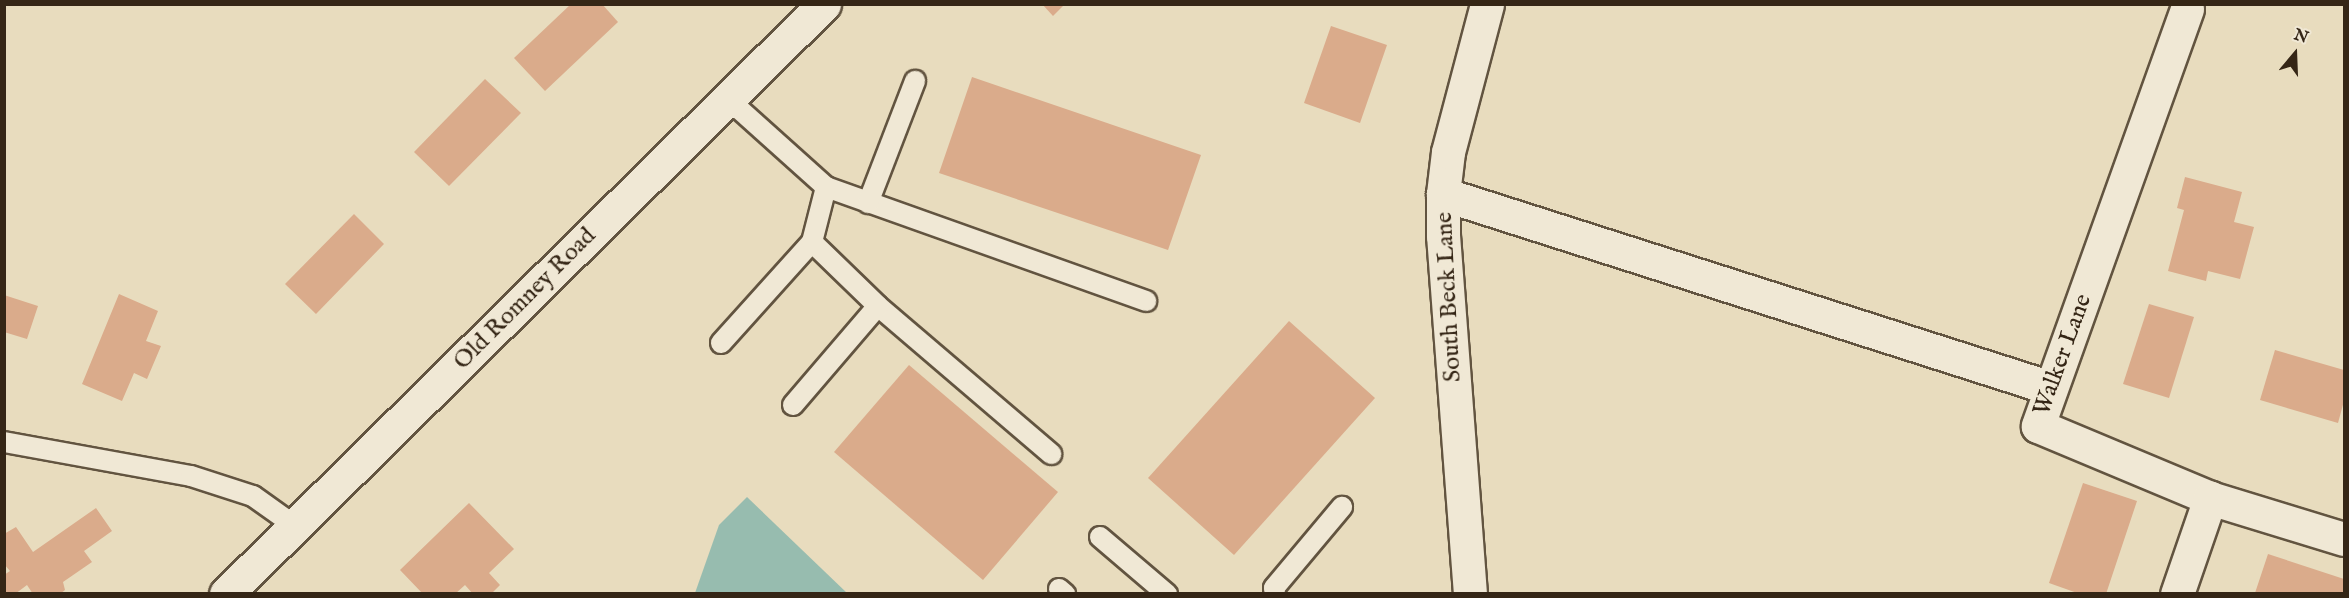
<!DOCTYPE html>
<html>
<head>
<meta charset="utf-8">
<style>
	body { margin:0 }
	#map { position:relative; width:2349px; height:598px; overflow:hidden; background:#e8dcbe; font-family:"IM FELL English",serif }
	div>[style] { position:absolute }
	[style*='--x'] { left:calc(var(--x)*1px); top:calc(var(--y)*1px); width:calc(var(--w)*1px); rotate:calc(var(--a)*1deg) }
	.water>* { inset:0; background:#97bcaf }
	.building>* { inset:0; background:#daab8b }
	.roads { filter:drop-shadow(2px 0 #625440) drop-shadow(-2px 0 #625440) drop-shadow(0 2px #625440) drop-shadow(0 -2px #625440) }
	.lane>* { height:20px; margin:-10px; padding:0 10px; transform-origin:10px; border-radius:10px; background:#f0e8d5 }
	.street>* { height:33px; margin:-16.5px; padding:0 16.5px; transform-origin:16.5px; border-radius:16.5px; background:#f0e8d5 }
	span { translate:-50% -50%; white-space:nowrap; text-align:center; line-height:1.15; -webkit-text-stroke:4.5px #f0e8d5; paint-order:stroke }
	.street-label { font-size:24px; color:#352616 }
	.frame { position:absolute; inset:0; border:6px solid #352616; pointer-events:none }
	.north { position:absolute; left:2265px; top:24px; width:60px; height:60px; -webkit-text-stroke:4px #f0e8d5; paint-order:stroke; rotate:19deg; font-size:16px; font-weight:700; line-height:24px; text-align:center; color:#352616 }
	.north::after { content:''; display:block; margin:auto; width:21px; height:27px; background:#352616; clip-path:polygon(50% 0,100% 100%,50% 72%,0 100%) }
</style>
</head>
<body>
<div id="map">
	<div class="water">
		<i style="clip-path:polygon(747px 497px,847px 593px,695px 593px,719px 525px)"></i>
	</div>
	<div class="building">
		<i style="clip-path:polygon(571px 4px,602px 4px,618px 22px,545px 91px,514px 58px)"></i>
		<i style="clip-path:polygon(1042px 4px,1065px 4px,1053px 16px)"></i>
		<i style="clip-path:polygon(1331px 26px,1387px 45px,1360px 123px,1304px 103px)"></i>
		<i style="clip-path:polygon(972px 77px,1201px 155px,1168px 250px,939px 173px)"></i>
		<i style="clip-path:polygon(485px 79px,521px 113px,449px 186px,414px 152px)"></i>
		<i style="clip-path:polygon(2185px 177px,2242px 192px,2234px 222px,2254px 227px,2240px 279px,2208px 271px,2206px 281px,2168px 271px,2184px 210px,2177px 208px)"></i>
		<i style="clip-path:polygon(354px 214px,384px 244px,316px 314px,285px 284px)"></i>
		<i style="clip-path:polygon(119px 294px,158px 311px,146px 341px,161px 346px,147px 379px,134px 373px,122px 401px,82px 384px)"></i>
		<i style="clip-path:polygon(4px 295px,38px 306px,27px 339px,4px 332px)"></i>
		<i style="clip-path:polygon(2149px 304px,2194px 317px,2169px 398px,2123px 384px)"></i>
		<i style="clip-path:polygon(1289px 321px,1375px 398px,1234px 555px,1148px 478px)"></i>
		<i style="clip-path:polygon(2275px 350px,2344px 370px,2344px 401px,2338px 423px,2260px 400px)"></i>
		<i style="clip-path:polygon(909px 365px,1058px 492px,983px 580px,834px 452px)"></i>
		<i style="clip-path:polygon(2083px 483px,2137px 501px,2106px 594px,2080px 594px,2049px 583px)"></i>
		<i style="clip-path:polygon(469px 503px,514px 549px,489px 573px,500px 585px,491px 594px,473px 594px,465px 585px,455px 594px,423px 594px,400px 570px)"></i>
		<i style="clip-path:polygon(96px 508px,112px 531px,84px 551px,92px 562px,63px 582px,65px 590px,60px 594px,33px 594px,27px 585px,15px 594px,4px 594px,4px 575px,10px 571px,4px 564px,4px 534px,16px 527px,33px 552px)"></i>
		<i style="clip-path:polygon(2268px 554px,2344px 579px,2344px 594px,2255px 593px)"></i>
	</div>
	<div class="roads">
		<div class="lane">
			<i style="--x:728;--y:99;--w:132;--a:41.9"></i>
			<i style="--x:826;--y:187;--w:340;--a:19.6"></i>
			<i style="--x:868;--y:203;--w:131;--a:-68.9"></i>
			<i style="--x:878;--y:306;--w:228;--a:40.5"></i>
			<i style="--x:721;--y:343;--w:136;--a:-48"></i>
			<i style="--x:812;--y:242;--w:57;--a:-75.7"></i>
			<i style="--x:793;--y:405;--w:130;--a:-49.4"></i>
			<i style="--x:878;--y:306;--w:92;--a:-135.9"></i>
			<i style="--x:4;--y:442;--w:190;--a:10.3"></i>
			<i style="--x:191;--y:476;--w:65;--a:17.9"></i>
			<i style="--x:253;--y:496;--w:52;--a:35.5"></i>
			<i style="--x:1100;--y:537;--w:88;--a:40.4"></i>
			<i style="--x:1059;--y:589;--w:8;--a:40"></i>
			<i style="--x:1275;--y:594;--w:6;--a:-99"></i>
			<i style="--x:1274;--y:588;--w:106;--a:-50"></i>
		</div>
		<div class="street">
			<i style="--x:2187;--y:9;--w:443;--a:109.7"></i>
			<i style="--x:2038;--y:426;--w:186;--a:22.7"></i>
			<i style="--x:2210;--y:498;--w:140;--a:17"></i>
			<i style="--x:1443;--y:194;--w:638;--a:17.7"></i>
			<i style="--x:226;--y:594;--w:840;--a:-44.61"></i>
			<i style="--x:1470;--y:594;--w:359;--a:-94.3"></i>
			<i style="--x:1443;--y:236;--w:42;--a:-90"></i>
			<i style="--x:1443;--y:194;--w:42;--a:-83.2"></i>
			<i style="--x:1448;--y:152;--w:153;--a:-75.2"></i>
			<i style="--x:2177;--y:594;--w:102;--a:-71"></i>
		</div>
	</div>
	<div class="street-label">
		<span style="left:1449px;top:297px;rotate:-93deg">South Beck Lane</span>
		<span style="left:525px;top:299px;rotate:-45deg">Old Romney Road</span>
		<span style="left:2063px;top:355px;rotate:-70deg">Walker Lane</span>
	</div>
	<div class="frame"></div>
	<div class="north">N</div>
</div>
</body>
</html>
